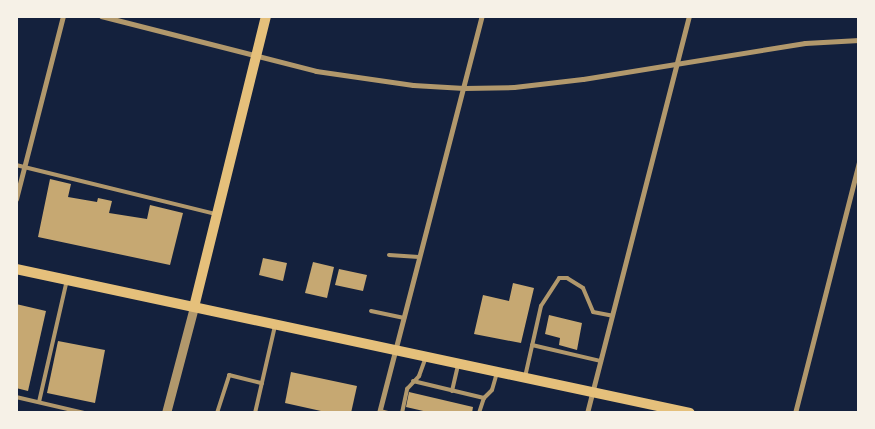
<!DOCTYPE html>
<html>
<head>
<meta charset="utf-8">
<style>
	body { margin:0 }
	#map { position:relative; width:875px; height:429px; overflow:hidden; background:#14213d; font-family:"Open Sans",sans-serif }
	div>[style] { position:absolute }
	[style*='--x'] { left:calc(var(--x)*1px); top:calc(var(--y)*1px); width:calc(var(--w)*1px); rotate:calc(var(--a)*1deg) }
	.building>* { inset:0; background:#c6a872 }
	.service>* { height:4px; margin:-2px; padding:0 2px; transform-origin:2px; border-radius:2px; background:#b1986c }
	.minor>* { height:5px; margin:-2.5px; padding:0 2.5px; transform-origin:2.5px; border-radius:2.5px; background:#b1986c }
	.tertiary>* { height:9px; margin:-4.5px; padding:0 4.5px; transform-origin:4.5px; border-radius:4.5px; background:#b1986c }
	.secondary>* { height:10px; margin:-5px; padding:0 5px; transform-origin:5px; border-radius:5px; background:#e5c07b }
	span { translate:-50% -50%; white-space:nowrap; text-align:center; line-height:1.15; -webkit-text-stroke:5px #f6f1e7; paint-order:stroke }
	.frame { position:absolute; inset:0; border:18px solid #f6f1e7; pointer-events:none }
</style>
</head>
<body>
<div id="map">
	<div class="building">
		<i style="clip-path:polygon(50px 179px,71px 184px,68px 197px,97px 202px,98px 198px,112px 201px,109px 213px,147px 219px,150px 205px,183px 213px,170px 265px,38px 237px)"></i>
		<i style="clip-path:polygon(263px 258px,287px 263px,283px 281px,259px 275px)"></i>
		<i style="clip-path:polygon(313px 262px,334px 267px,327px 298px,305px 293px)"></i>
		<i style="clip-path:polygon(339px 269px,367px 275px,363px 291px,335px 285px)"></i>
		<i style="clip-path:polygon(513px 283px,534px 288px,521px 343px,474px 334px,483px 295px,509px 301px)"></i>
		<i style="clip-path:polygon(16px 304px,46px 311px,28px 391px,16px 388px)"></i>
		<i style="clip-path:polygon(549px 315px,582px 323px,577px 350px,559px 345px,560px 338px,545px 334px)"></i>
		<i style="clip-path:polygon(58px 341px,105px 350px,95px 403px,47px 393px)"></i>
		<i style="clip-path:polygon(291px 372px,357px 386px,351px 413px,330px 413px,285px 403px)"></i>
		<i style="clip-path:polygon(409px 392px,473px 407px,472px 413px,432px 413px,406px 407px)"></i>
	</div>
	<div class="service">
		<i style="--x:16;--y:165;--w:206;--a:13.8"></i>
		<i style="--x:389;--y:255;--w:30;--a:4"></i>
		<i style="--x:371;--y:311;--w:34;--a:12"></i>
		<i style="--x:532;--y:345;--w:71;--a:13.1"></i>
		<i style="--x:525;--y:377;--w:73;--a:-77.3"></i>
		<i style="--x:541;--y:306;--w:33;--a:-57"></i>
		<i style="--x:559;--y:278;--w:8;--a:0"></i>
		<i style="--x:567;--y:278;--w:19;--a:32"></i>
		<i style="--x:583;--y:288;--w:26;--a:67"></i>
		<i style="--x:593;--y:312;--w:20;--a:11"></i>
		<i style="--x:413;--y:381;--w:73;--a:13.5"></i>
		<i style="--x:452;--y:391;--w:27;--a:-77"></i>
		<i style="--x:16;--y:397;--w:71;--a:13.1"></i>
		<i style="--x:39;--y:402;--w:125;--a:-77.1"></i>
		<i style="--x:380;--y:411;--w:8;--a:14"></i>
		<i style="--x:217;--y:413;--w:40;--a:-72"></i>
		<i style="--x:229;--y:375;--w:34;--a:14"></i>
		<i style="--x:255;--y:413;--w:89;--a:-77.1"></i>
		<i style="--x:402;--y:413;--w:25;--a:-78"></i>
		<i style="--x:407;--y:389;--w:18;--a:-47"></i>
		<i style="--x:419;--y:376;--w:20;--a:-70"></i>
		<i style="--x:479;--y:413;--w:16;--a:-72"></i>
		<i style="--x:484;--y:398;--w:11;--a:-45"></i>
		<i style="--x:492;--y:390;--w:18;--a:-74"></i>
	</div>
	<div class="minor">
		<i style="--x:101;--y:16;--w:222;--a:14.3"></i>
		<i style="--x:316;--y:71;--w:98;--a:8.2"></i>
		<i style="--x:413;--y:85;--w:51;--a:3.4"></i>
		<i style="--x:464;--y:88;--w:50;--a:-1.1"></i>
		<i style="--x:514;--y:87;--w:69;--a:-6.6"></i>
		<i style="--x:583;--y:79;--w:225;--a:-9.2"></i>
		<i style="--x:805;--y:43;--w:54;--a:-3.2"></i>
		<i style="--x:16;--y:199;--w:189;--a:-75.6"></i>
		<i style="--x:379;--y:413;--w:410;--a:-75.5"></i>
		<i style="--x:587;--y:413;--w:410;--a:-75.6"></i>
		<i style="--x:795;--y:413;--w:259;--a:-75.7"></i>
	</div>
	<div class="tertiary">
		<i style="--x:166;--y:413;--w:110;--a:-75.2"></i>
	</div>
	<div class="secondary">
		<i style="--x:16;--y:269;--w:689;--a:12.06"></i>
		<i style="--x:194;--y:307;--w:300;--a:-76.1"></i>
	</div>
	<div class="frame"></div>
</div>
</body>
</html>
